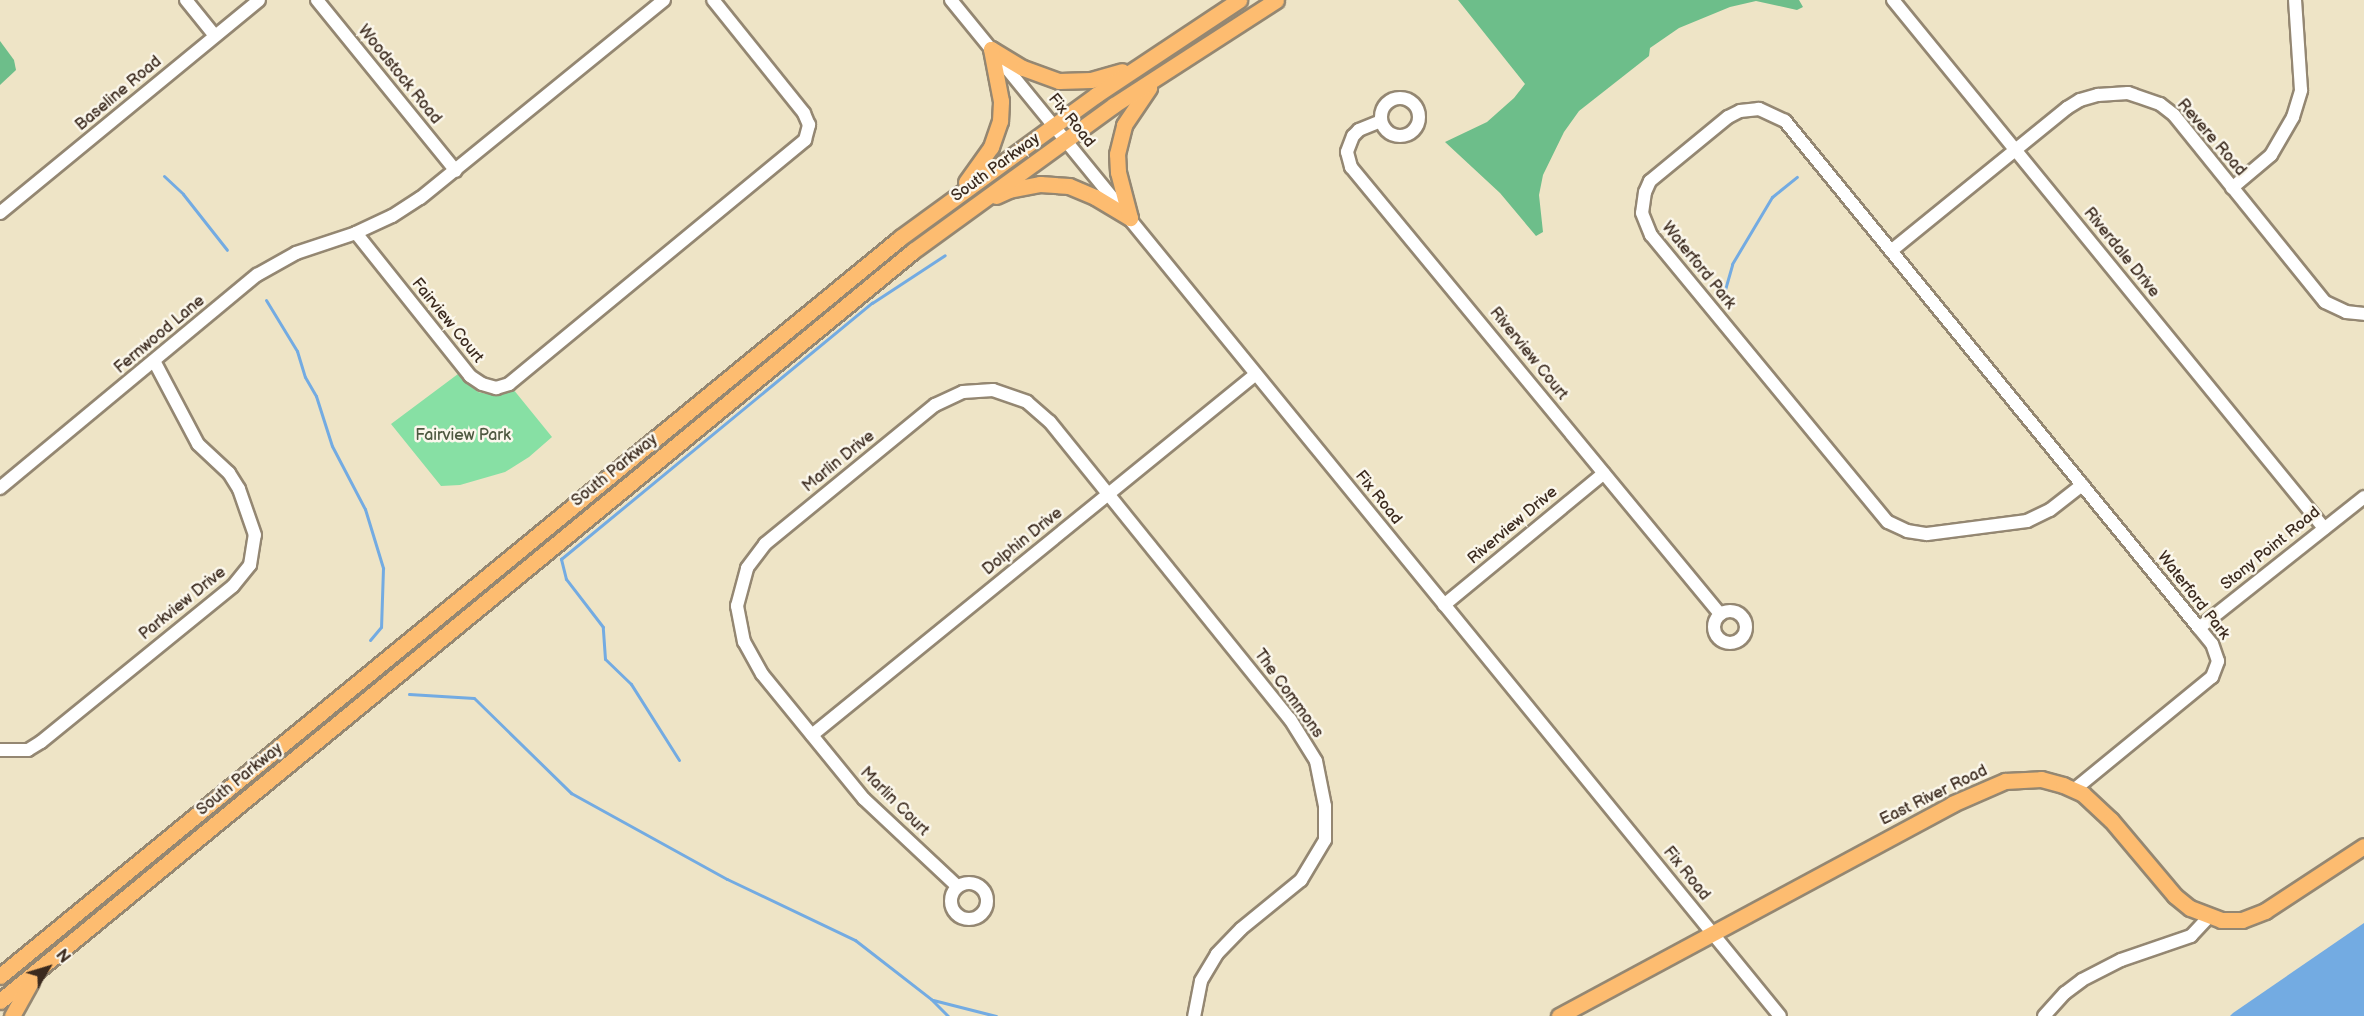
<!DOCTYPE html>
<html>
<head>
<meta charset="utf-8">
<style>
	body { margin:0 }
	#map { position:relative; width:2364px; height:1016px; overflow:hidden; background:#eee4c6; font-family:"Balsamiq Sans",sans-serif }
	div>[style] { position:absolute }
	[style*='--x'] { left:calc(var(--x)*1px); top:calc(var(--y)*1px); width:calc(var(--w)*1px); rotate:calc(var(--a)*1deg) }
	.green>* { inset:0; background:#87e0a4 }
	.forest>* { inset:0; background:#6dbe8a }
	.water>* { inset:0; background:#73abe2 }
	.stream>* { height:3px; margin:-1.5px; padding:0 1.5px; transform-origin:1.5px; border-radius:1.5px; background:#73abe2 }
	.roads { filter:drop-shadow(2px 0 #948772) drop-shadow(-2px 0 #948772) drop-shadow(0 2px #948772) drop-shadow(0 -2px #948772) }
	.minor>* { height:12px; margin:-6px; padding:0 6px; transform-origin:6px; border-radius:6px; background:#fff }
	.minor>.ring { margin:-6px; padding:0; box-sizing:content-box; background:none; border:12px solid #fff; border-radius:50% }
	.major>* { height:15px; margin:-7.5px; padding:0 7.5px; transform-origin:7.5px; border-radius:7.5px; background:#fdbc70 }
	span { translate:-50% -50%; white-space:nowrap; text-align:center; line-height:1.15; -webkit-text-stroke:5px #fbf7ec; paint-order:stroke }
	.street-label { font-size:16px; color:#3b2a1e }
	.park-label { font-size:16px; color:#4e5840 }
	.north { position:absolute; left:18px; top:938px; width:60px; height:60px; -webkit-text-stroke:4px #fbf7ec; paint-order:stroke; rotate:52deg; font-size:16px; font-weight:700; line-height:24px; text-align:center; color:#3b2a1e }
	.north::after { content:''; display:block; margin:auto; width:21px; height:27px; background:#3b2a1e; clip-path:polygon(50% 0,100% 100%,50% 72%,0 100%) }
</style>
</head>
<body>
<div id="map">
	<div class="green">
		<i style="clip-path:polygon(458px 374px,478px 392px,487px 394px,498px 395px,513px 389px,552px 437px,529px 457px,505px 472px,460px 485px,441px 486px,391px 424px)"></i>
	</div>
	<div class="forest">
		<i style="clip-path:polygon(1458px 0,1799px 0,1803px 7px,1797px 10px,1756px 1px,1730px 7px,1679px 28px,1650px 48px,1649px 56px,1579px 111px,1564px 132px,1543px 175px,1539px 195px,1543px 232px,1536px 236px,1500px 193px,1445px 142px,1487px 122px,1514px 98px,1525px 84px)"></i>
		<i style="clip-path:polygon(0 41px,14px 60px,16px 70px,0 85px)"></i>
	</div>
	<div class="water">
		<i style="clip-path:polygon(2364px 923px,2364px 1016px,2230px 1016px,2233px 1013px)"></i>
	</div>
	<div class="stream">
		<i style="--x:164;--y:176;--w:26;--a:43"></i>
		<i style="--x:183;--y:194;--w:71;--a:51.8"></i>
		<i style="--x:266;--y:300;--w:60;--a:58.7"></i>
		<i style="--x:297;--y:351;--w:27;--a:73"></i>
		<i style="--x:305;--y:377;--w:22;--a:60"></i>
		<i style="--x:316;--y:396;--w:52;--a:72.3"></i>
		<i style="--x:332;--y:446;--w:71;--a:62.4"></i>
		<i style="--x:365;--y:509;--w:62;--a:73"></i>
		<i style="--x:383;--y:568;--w:59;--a:91.9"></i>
		<i style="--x:381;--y:627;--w:17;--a:130"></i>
		<i style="--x:1722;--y:300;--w:37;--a:-74"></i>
		<i style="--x:1732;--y:264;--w:78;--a:-59.2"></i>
		<i style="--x:1772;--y:197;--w:32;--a:-39"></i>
		<i style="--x:409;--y:694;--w:65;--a:3.5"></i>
		<i style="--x:474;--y:698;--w:136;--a:44.4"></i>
		<i style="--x:571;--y:793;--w:178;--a:28.9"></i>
		<i style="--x:727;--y:879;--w:142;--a:25.5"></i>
		<i style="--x:855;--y:940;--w:96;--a:37.8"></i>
		<i style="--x:931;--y:999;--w:24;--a:45"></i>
		<i style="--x:679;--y:760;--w:90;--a:-122.3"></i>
		<i style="--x:631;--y:684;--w:36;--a:-136"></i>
		<i style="--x:605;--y:659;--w:32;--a:-94"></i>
		<i style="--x:603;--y:627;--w:61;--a:-127.6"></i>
		<i style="--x:566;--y:579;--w:21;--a:-104"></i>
		<i style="--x:561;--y:559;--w:403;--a:-39.5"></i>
		<i style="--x:872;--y:303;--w:87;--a:-33.3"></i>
		<i style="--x:933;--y:1000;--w:65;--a:14.3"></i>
	</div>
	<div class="roads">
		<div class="minor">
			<i style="--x:186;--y:0;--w:46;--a:51.1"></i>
			<i style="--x:317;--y:0;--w:220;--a:50.9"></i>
			<i style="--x:664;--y:0;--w:314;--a:140.9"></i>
			<i style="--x:420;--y:198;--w:33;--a:147"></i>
			<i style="--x:392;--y:216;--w:40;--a:155"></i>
			<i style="--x:356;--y:233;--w:183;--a:51.4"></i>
			<i style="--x:470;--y:376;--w:14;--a:34"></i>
			<i style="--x:482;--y:384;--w:15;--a:16"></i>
			<i style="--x:496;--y:388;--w:14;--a:-17"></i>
			<i style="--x:509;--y:384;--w:384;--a:-39.5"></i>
			<i style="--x:805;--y:140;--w:16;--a:-75"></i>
			<i style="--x:809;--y:125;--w:13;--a:-113"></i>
			<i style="--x:804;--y:113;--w:145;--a:-128.8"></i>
			<i style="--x:951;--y:0;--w:1311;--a:50.79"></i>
			<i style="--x:1893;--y:0;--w:682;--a:50.78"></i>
			<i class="ring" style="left:1381px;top:98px;width:26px;height:26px"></i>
			<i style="--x:1381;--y:121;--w:24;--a:158"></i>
			<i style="--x:1359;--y:130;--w:8;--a:135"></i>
			<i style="--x:1353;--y:136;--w:17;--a:111"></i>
			<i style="--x:1347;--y:152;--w:16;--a:75"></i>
			<i style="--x:1351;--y:167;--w:580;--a:50.46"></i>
			<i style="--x:2232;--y:188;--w:51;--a:-40.2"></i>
			<i style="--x:2271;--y:155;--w:44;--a:-59.9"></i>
			<i style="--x:2293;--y:117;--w:28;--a:-73"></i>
			<i style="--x:2301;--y:90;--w:90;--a:-93.8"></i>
			<i style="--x:0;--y:213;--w:335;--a:-39.4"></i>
			<i style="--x:1891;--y:251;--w:227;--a:-39.1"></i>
			<i style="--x:2067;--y:108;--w:15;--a:-32"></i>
			<i style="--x:2080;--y:100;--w:19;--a:-16"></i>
			<i style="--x:2098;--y:95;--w:30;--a:-4"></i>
			<i style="--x:2128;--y:93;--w:34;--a:19"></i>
			<i style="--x:2160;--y:104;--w:18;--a:38"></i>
			<i style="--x:2174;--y:115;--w:240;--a:51.1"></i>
			<i style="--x:2325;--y:302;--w:23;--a:25"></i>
			<i style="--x:2346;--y:312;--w:18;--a:6"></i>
			<i style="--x:0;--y:488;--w:334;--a:-39.7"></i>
			<i style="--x:257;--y:275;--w:45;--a:-29.4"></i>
			<i style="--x:296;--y:253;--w:63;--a:-18.4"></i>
			<i style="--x:1444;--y:605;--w:207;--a:-39.5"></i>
			<i class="ring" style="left:1714px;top:611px;width:20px;height:20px"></i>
			<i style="--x:2199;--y:628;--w:211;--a:-38.4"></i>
			<i style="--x:812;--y:735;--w:572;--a:-39.11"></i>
			<i style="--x:0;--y:750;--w:28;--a:0"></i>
			<i style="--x:28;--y:750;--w:15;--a:-32"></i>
			<i style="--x:41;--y:742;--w:247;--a:-39.1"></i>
			<i style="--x:233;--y:586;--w:27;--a:-51"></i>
			<i style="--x:250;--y:565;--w:30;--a:-81"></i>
			<i style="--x:255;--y:535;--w:49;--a:-109.2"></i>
			<i style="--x:239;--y:489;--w:19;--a:-122"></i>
			<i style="--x:229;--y:473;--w:42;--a:-136.9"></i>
			<i style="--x:198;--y:444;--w:94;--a:-117.9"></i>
			<i style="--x:2075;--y:789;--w:177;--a:-39.3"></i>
			<i style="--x:2212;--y:677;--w:17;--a:-69"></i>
			<i style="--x:2218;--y:661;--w:18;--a:-109"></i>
			<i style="--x:2212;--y:644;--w:21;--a:-129"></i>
			<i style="--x:2199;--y:628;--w:655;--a:-129.23"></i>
			<i style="--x:1785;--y:121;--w:29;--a:-155"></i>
			<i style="--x:1759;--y:109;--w:19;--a:174"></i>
			<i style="--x:1740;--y:111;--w:13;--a:153"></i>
			<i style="--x:1728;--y:117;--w:101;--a:140.6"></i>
			<i style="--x:1650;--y:181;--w:12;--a:114"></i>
			<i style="--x:1645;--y:192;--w:21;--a:98"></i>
			<i style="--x:1642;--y:213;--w:24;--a:68"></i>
			<i style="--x:1651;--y:235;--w:372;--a:50.5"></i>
			<i style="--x:1888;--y:522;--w:21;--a:25"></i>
			<i style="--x:1907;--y:531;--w:20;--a:9"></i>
			<i style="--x:1927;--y:534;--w:101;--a:-7.4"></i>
			<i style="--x:2027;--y:521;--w:25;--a:-26"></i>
			<i style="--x:2050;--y:510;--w:41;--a:-38"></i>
			<i class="ring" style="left:951px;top:883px;width:24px;height:24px"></i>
			<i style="--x:957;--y:886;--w:127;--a:-136.9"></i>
			<i style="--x:864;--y:799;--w:161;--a:-129.2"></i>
			<i style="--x:762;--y:674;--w:37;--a:-119"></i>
			<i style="--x:744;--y:642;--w:37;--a:-101"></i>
			<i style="--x:737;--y:606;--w:39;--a:-75"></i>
			<i style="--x:747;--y:568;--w:30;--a:-53"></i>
			<i style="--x:765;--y:544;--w:220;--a:-39.3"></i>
			<i style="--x:935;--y:405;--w:31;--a:-25"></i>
			<i style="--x:963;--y:392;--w:30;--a:-4"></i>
			<i style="--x:993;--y:390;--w:36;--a:19"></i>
			<i style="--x:1027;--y:402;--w:30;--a:41"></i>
			<i style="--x:1050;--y:422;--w:382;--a:51.1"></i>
			<i style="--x:1290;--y:719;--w:49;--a:58.2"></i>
			<i style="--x:1316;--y:761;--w:46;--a:78.7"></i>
			<i style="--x:1325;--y:806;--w:34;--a:90"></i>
			<i style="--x:1325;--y:840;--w:47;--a:121"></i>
			<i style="--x:1301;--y:880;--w:77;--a:140.8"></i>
			<i style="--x:1241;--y:929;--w:35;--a:134"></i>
			<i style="--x:1217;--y:954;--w:31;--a:121"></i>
			<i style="--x:1201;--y:981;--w:36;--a:101"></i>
			<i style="--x:2044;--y:1016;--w:31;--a:-48"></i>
			<i style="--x:2065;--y:993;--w:21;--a:-37"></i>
			<i style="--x:2082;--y:980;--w:44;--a:-27.1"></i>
			<i style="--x:2121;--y:960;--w:74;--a:-18.9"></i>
			<i style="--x:2191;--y:936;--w:26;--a:-47"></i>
		</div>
		<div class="major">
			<i style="--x:991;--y:49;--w:37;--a:31"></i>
			<i style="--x:1023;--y:68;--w:38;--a:20"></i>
			<i style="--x:1059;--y:81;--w:32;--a:-2"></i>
			<i style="--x:1091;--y:80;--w:32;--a:-16"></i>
			<i style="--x:966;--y:182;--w:43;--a:-54.5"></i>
			<i style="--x:991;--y:147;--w:28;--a:-71"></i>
			<i style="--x:1000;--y:121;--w:20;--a:-87"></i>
			<i style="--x:1001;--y:101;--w:53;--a:-100.9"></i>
			<i style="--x:996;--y:196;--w:14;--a:-25"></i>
			<i style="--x:1009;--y:190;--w:32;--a:-11"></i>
			<i style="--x:1040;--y:184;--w:29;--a:4"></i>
			<i style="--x:1069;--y:186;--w:28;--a:23"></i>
			<i style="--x:1095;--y:197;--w:41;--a:31"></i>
			<i style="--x:1130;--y:218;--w:48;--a:-104.6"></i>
			<i style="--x:1118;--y:172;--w:18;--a:-93"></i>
			<i style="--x:1117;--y:154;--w:30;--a:-76"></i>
			<i style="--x:1124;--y:125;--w:45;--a:-56"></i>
			<i style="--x:0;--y:976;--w:1164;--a:-39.35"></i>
			<i style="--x:900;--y:238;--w:243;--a:-36.1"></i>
			<i style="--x:1096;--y:95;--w:172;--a:-33.6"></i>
			<i style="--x:0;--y:1001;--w:1182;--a:-39.4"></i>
			<i style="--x:913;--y:251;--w:248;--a:-36"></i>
			<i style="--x:1114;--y:105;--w:193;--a:-32.9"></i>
			<i style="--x:12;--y:1016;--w:39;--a:-61"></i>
			<i style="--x:1559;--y:1016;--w:447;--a:-28.3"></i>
			<i style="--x:1952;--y:804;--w:58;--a:-23.5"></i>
			<i style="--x:2005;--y:781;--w:36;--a:-3"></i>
			<i style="--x:2041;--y:779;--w:23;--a:15"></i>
			<i style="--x:2063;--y:785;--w:22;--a:24"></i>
			<i style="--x:2083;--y:794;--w:38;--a:43"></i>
			<i style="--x:2111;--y:820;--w:99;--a:49.9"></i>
			<i style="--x:2175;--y:896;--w:19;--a:39"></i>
			<i style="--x:2190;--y:908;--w:33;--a:21"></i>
			<i style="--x:2221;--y:920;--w:21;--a:0"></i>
			<i style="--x:2242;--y:920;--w:25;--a:-21"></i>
			<i style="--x:2265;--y:911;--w:118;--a:-33.3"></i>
		</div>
	</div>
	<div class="street-label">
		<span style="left:399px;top:75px;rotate:51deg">Woodstock Road</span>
		<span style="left:119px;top:94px;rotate:-40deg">Baseline Road</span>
		<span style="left:1071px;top:121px;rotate:51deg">Fix Road</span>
		<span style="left:2211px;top:138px;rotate:49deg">Revere Road</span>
		<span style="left:996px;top:168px;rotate:-36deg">South Parkway</span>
		<span style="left:2121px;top:253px;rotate:51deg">Riverdale Drive</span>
		<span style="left:1698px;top:266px;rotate:51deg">Waterford Park</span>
		<span style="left:447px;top:321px;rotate:51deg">Fairview Court</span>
		<span style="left:160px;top:335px;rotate:-40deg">Fernwood Lane</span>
		<span style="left:1528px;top:354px;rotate:51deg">Riverview Court</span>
		<span style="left:839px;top:462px;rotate:-39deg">Marlin Drive</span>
		<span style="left:615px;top:471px;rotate:-39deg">South Parkway</span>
		<span style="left:1378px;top:498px;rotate:51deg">Fix Road</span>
		<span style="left:1513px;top:526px;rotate:-40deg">Riverview Drive</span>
		<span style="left:1023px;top:542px;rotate:-39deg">Dolphin Drive</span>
		<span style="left:2271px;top:549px;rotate:-39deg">Stony Point Road</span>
		<span style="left:2193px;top:596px;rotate:52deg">Waterford Park</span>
		<span style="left:183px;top:604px;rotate:-39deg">Parkview Drive</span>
		<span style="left:1288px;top:694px;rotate:54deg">The Commons</span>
		<span style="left:240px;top:780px;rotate:-39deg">South Parkway</span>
		<span style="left:1934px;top:796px;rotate:-26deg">East River Road</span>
		<span style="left:894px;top:802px;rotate:45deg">Marlin Court</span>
		<span style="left:1686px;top:874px;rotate:51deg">Fix Road</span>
	</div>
	<div class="park-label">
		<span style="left:463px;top:436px">Fairview Park</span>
	</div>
	<div class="north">N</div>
</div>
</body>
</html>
